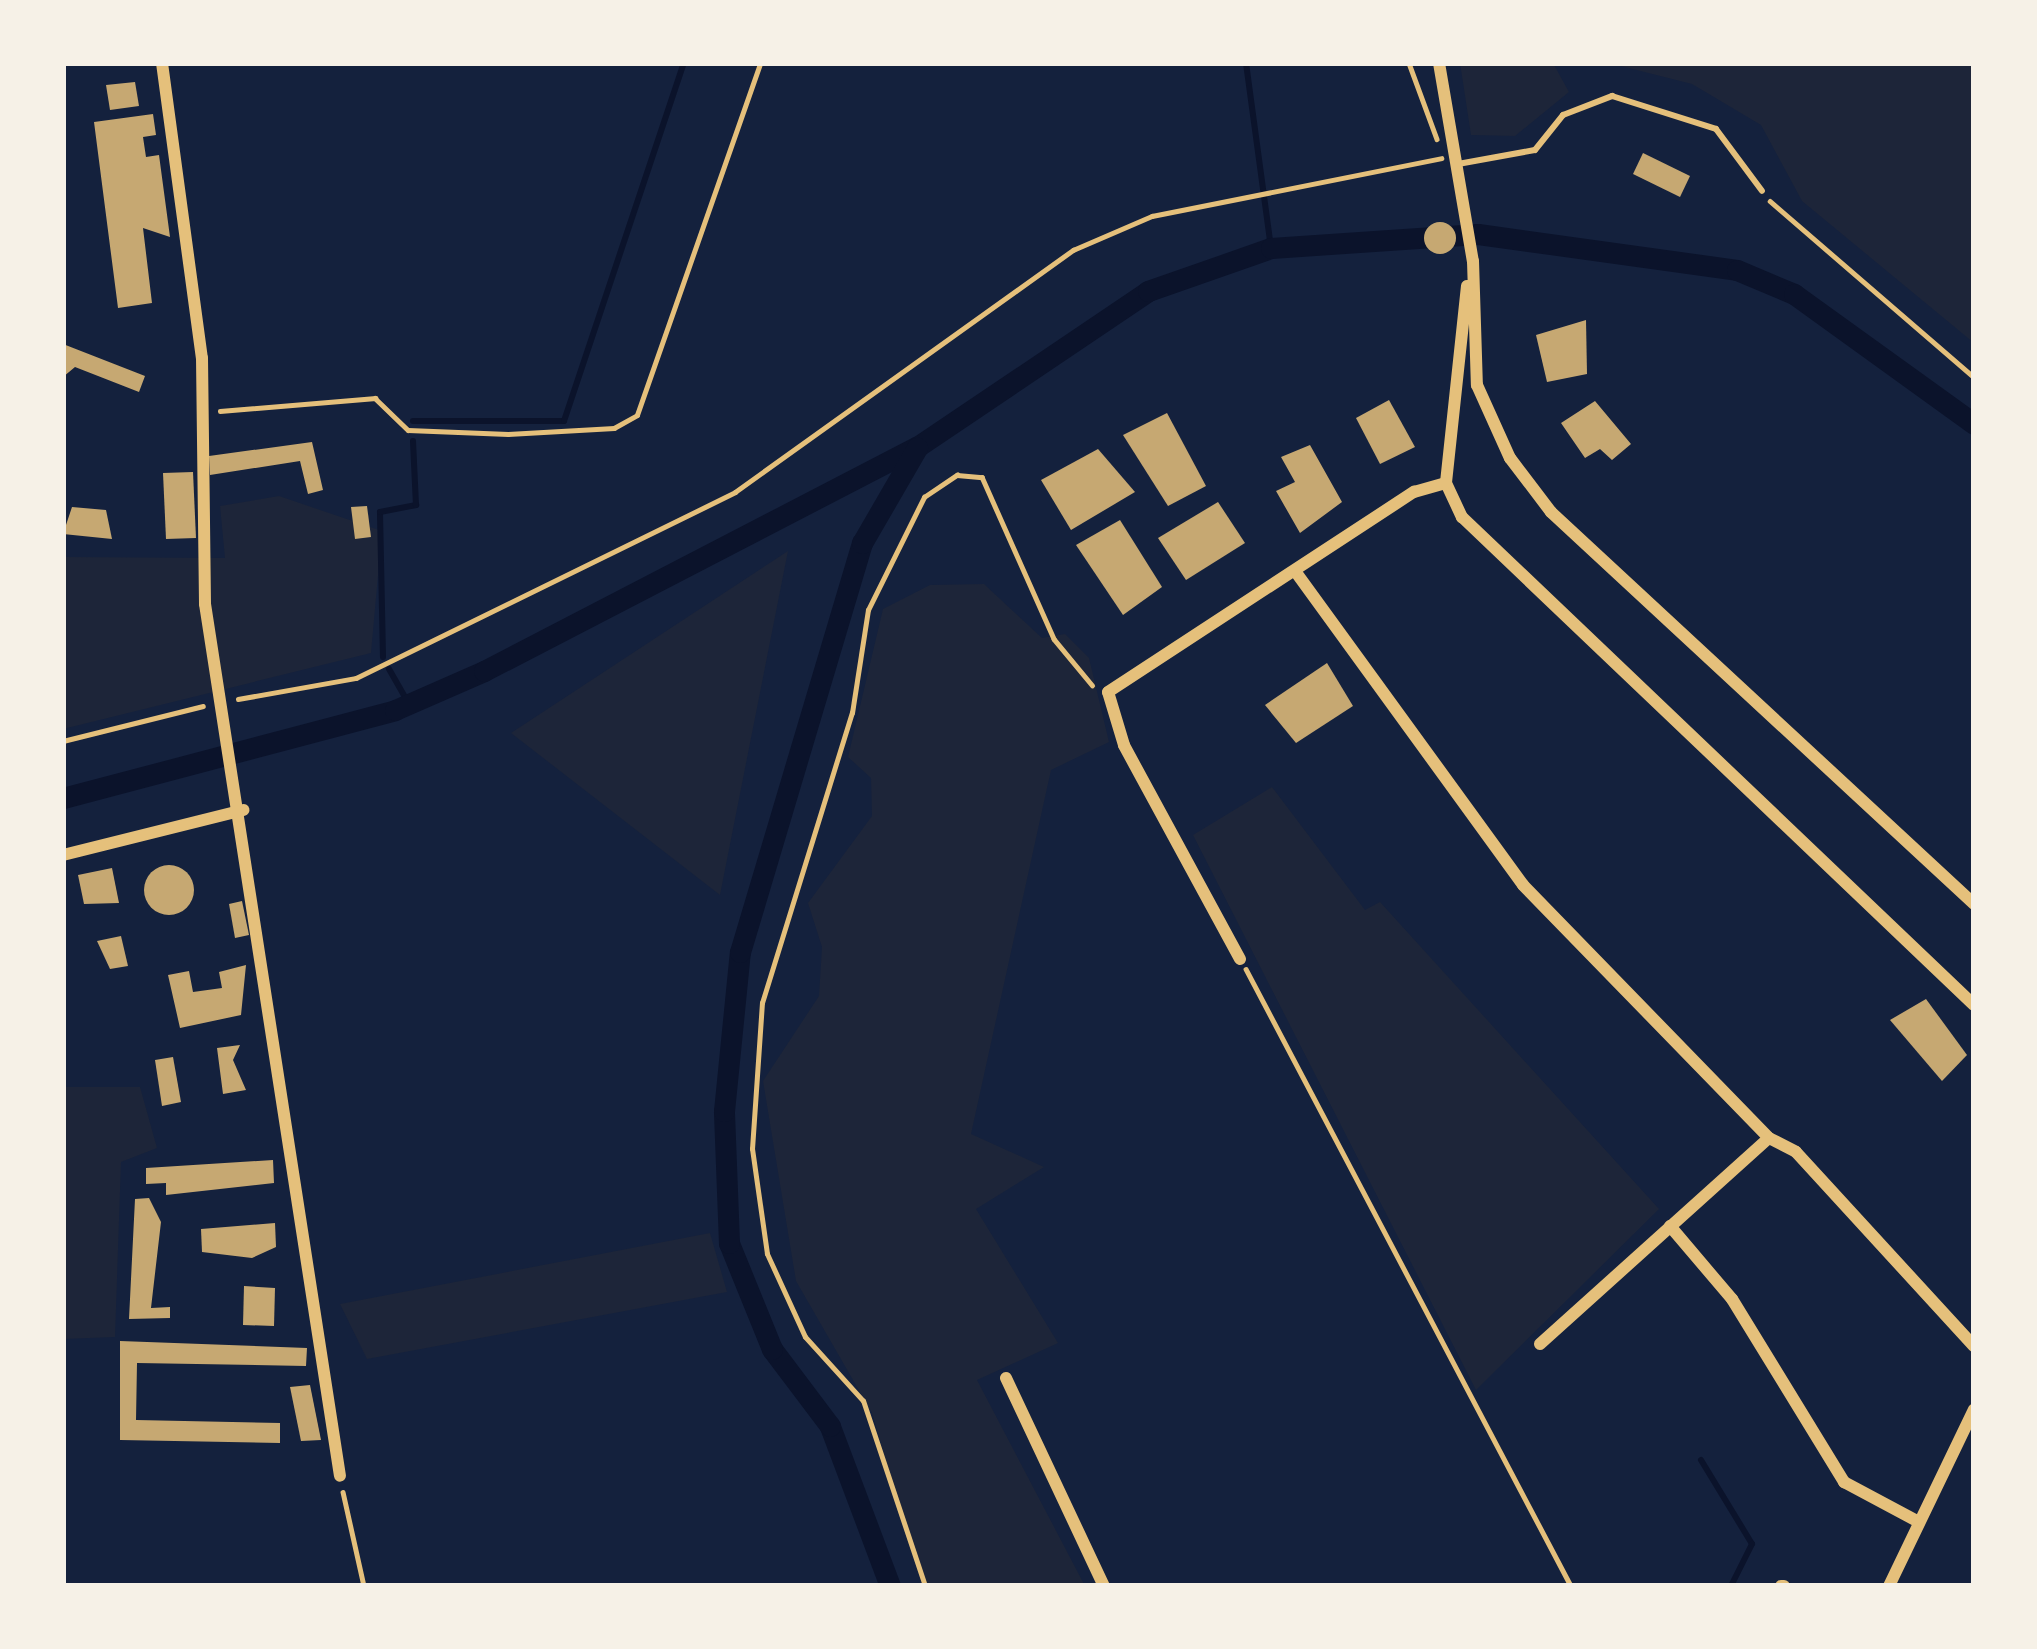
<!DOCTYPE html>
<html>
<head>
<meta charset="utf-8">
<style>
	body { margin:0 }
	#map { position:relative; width:2037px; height:1649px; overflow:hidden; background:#14213d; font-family:Ubuntu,sans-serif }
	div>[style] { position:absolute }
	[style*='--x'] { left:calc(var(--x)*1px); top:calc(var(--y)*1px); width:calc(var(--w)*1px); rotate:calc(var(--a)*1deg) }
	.green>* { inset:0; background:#1d2539 }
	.stream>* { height:6px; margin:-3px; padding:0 3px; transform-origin:3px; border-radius:3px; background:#0b132b }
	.canal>* { height:21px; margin:-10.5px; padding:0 10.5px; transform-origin:10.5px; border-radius:10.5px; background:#0b132b }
	.building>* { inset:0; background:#c6a872 }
	.round { border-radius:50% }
	.path>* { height:4.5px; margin:-2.25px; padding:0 2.25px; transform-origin:2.25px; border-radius:2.25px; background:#e5c07b }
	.service>* { height:6px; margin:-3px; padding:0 3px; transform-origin:3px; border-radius:3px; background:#e5c07b }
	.minor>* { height:12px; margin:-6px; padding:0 6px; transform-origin:6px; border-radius:6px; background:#e5c07b }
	span { translate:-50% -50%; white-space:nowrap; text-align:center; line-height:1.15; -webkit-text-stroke:9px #f6f1e7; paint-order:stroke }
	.frame { position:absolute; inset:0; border:66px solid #f6f1e7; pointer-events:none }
</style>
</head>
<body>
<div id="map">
	<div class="green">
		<i style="clip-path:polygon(1460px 63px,1553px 63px,1569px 92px,1515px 136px,1471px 135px)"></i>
		<i style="clip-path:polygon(1609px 63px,1974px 63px,1974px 343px,1802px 201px,1761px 125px,1692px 84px)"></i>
		<i style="clip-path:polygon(279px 496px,382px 531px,371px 653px,63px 729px,63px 557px,225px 558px,220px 506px)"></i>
		<i style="clip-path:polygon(788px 551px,720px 895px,511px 733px)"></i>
		<i style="clip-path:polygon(984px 584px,1042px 638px,1065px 634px,1089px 658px,1109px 742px,1051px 770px,971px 1134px,1044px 1167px,976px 1209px,1058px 1343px,977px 1380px,1085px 1586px,923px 1586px,872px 1413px,796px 1281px,763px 1081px,819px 996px,822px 947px,808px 903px,872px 816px,871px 778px,848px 757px,883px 609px,930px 585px)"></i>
		<i style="clip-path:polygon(1272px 787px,1365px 910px,1380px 902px,1659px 1209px,1476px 1390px,1193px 835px)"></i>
		<i style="clip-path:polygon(63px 1087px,140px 1087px,157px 1148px,121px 1162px,115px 1337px,63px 1339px)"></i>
		<i style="clip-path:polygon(710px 1233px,727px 1292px,367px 1359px,340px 1304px)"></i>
	</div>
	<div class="stream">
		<i style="--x:1246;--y:63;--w:187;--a:82.3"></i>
		<i style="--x:413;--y:421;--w:151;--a:0"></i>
		<i style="--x:564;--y:421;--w:378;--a:-71.5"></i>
		<i style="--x:383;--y:657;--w:145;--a:-91.2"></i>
		<i style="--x:380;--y:512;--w:37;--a:-11"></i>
		<i style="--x:416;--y:505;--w:64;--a:-92.7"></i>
		<i style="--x:389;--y:669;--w:40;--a:60.3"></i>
		<i style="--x:1701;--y:1460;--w:98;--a:58.7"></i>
		<i style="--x:1752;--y:1544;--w:47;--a:116.6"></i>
	</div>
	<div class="canal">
		<i style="--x:63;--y:798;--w:343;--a:-14.8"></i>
		<i style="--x:395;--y:710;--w:97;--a:-23.7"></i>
		<i style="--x:484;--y:671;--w:488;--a:-27.4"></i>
		<i style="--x:917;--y:447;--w:279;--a:-34"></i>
		<i style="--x:1148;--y:291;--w:130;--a:-19.3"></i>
		<i style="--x:1271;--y:248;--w:207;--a:-3.9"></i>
		<i style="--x:1478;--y:234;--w:261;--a:7.9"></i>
		<i style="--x:1737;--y:270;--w:62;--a:22.8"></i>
		<i style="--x:1794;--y:294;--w:222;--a:35.8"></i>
		<i style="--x:890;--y:1586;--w:171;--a:-110.6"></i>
		<i style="--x:830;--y:1426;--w:96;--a:-127"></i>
		<i style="--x:772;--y:1349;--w:114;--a:-112.1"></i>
		<i style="--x:729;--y:1243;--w:132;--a:-92.2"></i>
		<i style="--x:724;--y:1111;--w:160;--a:-84.3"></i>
		<i style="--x:740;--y:952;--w:427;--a:-73.4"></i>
		<i style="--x:862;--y:543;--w:110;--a:-59.9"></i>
	</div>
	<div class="building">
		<i style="clip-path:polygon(135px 82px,139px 106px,110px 110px,106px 85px)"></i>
		<i style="clip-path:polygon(153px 114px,156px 135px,143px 137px,146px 157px,159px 155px,170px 237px,143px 228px,152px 303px,118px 308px,94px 122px)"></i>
		<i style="clip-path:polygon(1643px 153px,1690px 176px,1680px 197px,1633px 174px)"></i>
		<i class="round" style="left:1424px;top:222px;width:32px;height:32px"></i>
		<i style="clip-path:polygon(1586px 320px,1587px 374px,1547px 382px,1536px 335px)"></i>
		<i style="clip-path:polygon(63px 344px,145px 376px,139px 392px,75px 367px,63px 377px)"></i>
		<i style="clip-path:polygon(1389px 400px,1415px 447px,1380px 464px,1356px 418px)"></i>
		<i style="clip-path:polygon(1595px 401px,1631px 444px,1612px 460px,1600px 449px,1585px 458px,1561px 423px)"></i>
		<i style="clip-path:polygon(1167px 413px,1206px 486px,1168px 506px,1123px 435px)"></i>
		<i style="clip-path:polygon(312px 442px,323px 490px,308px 494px,300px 461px,210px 475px,209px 456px)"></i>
		<i style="clip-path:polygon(1310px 445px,1342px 502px,1300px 533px,1276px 491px,1295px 482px,1281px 457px)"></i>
		<i style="clip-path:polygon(1098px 449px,1135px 492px,1071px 530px,1041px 480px)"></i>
		<i style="clip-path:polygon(193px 472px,196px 538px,166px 539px,163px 473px)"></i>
		<i style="clip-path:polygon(1218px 502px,1245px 543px,1186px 580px,1158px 538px)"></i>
		<i style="clip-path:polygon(367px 506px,371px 537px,355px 539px,351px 507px)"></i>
		<i style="clip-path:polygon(72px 507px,106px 510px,112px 539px,63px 534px)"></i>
		<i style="clip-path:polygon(1120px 520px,1162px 587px,1123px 615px,1076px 545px)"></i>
		<i style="clip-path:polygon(1327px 663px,1353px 706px,1296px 743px,1265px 705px)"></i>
		<i class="round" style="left:144px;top:865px;width:50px;height:50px"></i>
		<i style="clip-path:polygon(112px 868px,119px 903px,84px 904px,78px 875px)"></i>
		<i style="clip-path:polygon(242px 901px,249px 935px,235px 938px,229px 904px)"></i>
		<i style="clip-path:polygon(121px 936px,128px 966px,110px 969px,97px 941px)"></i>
		<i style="clip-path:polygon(246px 965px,241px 1015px,180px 1028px,168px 975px,189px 971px,193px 992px,222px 988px,219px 972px)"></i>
		<i style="clip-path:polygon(1926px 999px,1967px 1055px,1942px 1081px,1890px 1020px)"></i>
		<i style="clip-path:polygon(240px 1045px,233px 1060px,246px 1090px,223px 1094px,217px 1048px)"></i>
		<i style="clip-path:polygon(173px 1057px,181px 1102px,162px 1106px,155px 1060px)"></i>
		<i style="clip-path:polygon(273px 1160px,274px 1183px,166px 1195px,166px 1183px,146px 1184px,146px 1168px)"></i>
		<i style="clip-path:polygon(149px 1198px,161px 1222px,151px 1308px,170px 1307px,170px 1318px,129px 1319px,135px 1199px)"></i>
		<i style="clip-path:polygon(275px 1223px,276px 1247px,252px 1258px,202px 1252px,201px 1229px)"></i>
		<i style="clip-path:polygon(244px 1286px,275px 1288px,274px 1326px,243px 1325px)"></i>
		<i style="clip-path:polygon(120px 1341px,307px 1348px,306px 1366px,137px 1363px,136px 1420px,280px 1423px,280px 1443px,120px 1440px)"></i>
		<i style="clip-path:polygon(310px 1385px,321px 1440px,301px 1441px,290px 1387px)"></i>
	</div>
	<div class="path">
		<i style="--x:1409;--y:63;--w:81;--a:69.8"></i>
		<i style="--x:1770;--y:201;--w:269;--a:40.8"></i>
		<i style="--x:220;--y:411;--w:156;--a:-4.8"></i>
		<i style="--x:375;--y:398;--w:46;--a:44.1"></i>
		<i style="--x:408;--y:430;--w:100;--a:2.3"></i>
		<i style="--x:508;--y:434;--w:106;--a:-3.2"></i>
		<i style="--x:614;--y:428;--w:26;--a:-29"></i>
		<i style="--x:637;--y:415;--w:373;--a:-70.7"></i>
		<i style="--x:238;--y:699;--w:120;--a:-10.1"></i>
		<i style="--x:356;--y:678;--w:422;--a:-26.1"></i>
		<i style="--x:735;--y:492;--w:416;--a:-35.6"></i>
		<i style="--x:1073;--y:250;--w:86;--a:-23.3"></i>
		<i style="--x:1152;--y:216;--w:295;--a:-11.3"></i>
		<i style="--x:63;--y:741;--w:144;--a:-14"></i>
		<i style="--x:1246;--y:969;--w:697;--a:62.22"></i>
		<i style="--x:343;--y:1492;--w:96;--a:77.4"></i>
		<i style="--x:925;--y:1586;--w:195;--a:-108.5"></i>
		<i style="--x:863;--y:1401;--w:86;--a:-132.2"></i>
		<i style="--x:805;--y:1337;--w:91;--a:-114.6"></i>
		<i style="--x:767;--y:1254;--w:106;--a:-98.1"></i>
		<i style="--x:752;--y:1149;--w:146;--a:-86.1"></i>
		<i style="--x:762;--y:1003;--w:304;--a:-72.8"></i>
		<i style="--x:852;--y:713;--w:104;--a:-81.2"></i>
		<i style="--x:868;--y:610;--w:126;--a:-63.6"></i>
		<i style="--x:924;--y:497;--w:40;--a:-34"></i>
		<i style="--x:957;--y:475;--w:25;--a:5"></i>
		<i style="--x:982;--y:477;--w:177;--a:66"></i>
		<i style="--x:1054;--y:639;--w:60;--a:50.4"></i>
	</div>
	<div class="service">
		<i style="--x:1458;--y:164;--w:78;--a:-10.3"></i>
		<i style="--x:1535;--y:150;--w:45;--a:-51.3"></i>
		<i style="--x:1563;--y:115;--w:53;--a:-21.2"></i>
		<i style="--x:1612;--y:96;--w:109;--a:17.6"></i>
		<i style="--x:1716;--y:129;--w:77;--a:53.4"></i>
	</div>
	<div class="minor">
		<i style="--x:162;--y:63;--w:298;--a:82.3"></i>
		<i style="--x:202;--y:358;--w:246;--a:89.3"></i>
		<i style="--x:205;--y:604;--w:882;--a:81.2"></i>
		<i style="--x:1439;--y:63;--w:201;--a:80.3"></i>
		<i style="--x:1473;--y:261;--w:124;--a:88.2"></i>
		<i style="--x:1477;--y:385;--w:80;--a:65.7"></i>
		<i style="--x:1510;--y:458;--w:68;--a:52.8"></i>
		<i style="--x:1551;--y:512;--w:577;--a:42.82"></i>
		<i style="--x:1467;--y:286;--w:198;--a:96.1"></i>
		<i style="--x:1446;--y:483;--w:38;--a:65"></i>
		<i style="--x:1462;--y:517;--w:707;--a:43.63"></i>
		<i style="--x:1295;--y:571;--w:388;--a:54"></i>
		<i style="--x:1523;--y:885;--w:353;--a:45.8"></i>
		<i style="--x:1769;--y:1138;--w:30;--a:27"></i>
		<i style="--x:1796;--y:1152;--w:263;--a:47.5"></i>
		<i style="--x:63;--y:855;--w:186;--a:-14"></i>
		<i style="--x:1240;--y:959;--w:243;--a:-118.5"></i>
		<i style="--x:1124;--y:745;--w:55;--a:-106.8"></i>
		<i style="--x:1108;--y:692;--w:366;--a:-33.2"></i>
		<i style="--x:1414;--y:492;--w:33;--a:-16"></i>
		<i style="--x:1670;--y:1226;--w:96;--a:49.7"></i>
		<i style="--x:1732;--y:1299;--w:215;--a:58.5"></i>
		<i style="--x:1844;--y:1482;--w:85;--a:28.1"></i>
		<i style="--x:1540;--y:1344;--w:308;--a:-42"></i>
		<i style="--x:1006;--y:1378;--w:230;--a:64.8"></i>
		<i style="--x:1781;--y:1586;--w:3;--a:0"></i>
		<i style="--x:1889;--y:1586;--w:196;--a:-64.3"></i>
	</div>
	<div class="frame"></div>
</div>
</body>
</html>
